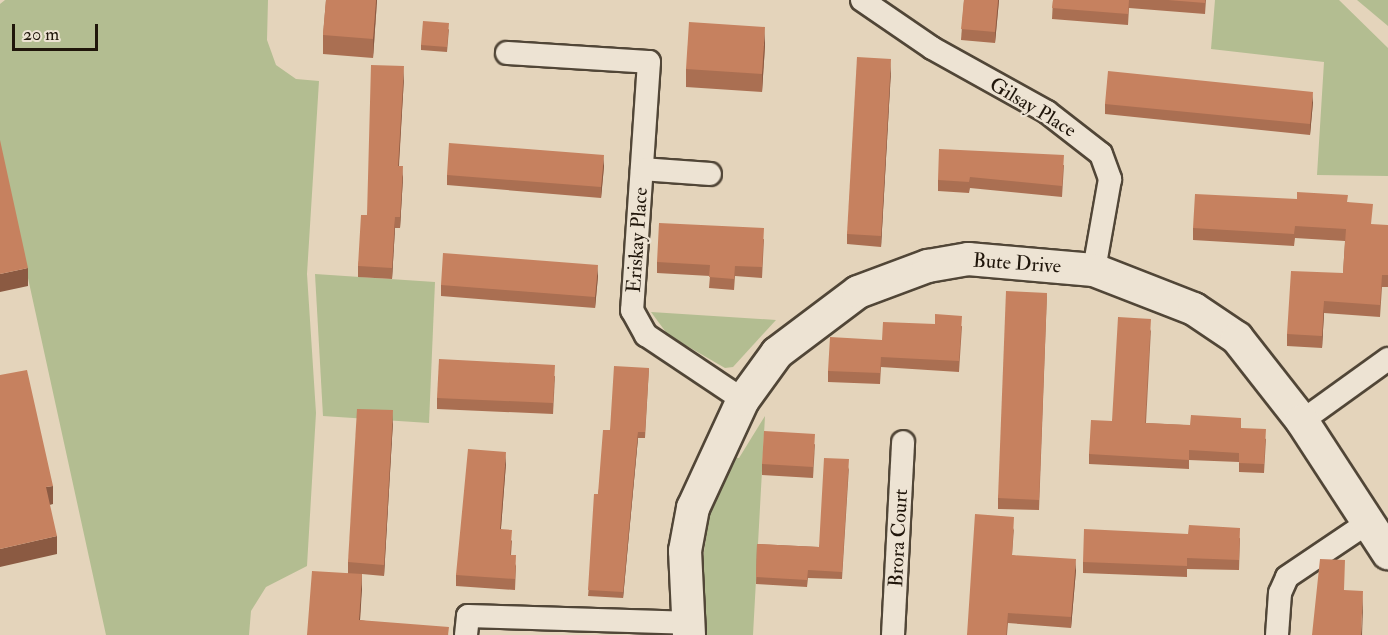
<!DOCTYPE html>
<html>
<head>
<meta charset="utf-8">
<style>
	body { margin:0 }
	#map { position:relative; width:1388px; height:635px; overflow:hidden; background:#e4d4bb; font-family:"IM FELL Double Pica",serif }
	div>[style] { position:absolute }
	[style*='--x'] { left:calc(var(--x)*1px); top:calc(var(--y)*1px); width:calc(var(--w)*1px); rotate:calc(var(--a)*1deg) }
	.green>* { inset:0; background:#b3bd91 }
	.roads { filter:drop-shadow(2px 0 #514637) drop-shadow(-2px 0 #514637) drop-shadow(0 2px #514637) drop-shadow(0 -2px #514637) }
	.street>* { height:22px; margin:-11px; padding:0 11px; transform-origin:11px; border-radius:11px; background:#ede3d3 }
	.secondary>* { height:32px; margin:-16px; padding:0 16px; transform-origin:16px; border-radius:16px; background:#ede3d3 }
	.wall>* { inset:0; background:#aa6f52 }
	.shaded-wall>* { inset:0; background:#8b5a42 }
	.building>* { inset:0; background:#c6815f }
	span { translate:-50% -50%; white-space:nowrap; text-align:center; line-height:1.15; -webkit-text-stroke:4.5px #ede3d3; paint-order:stroke }
	.street-label { font-size:20px; color:#20160b }
	.scale { position:absolute; left:12px; top:24px; width:86px; height:27px; box-sizing:border-box; border:3px solid #20160b; border-top:0; padding-left:8px; font-size:18px; line-height:21px; white-space:nowrap; color:#20160b; -webkit-text-stroke:4px #ede3d3; paint-order:stroke }
</style>
</head>
<body>
<div id="map">
	<div class="green">
		<i style="clip-path:polygon(5px 0,268px 0,267px 40px,276px 65px,296px 79px,319px 81px,307px 274px,316px 413px,307px 566px,266px 587px,251px 611px,249px 635px,106px 635px,0 150px,0 4px)"></i>
		<i style="clip-path:polygon(1215px 0,1339px 0,1388px 48px,1388px 176px,1317px 175px,1324px 62px,1211px 49px)"></i>
		<i style="clip-path:polygon(1357px 0,1388px 0,1388px 26px)"></i>
		<i style="clip-path:polygon(315px 274px,435px 282px,429px 423px,323px 416px)"></i>
		<i style="clip-path:polygon(651px 312px,776px 320px,733px 367px,725px 368px,668px 335px)"></i>
		<i style="clip-path:polygon(765px 416px,753px 635px,706px 635px,702px 565px,711px 504px,729px 457px,739px 458px)"></i>
	</div>
	<div class="roads">
		<div class="street">
			<i style="--x:862;--y:0;--w:85;--a:34.4"></i>
			<i style="--x:932;--y:48;--w:132;--a:29.1"></i>
			<i style="--x:1047;--y:112;--w:68;--a:37.9"></i>
			<i style="--x:1101;--y:154;--w:27;--a:70"></i>
			<i style="--x:1110;--y:179;--w:92;--a:100"></i>
			<i style="--x:507;--y:53;--w:142;--a:3.6"></i>
			<i style="--x:649;--y:62;--w:249;--a:93.9"></i>
			<i style="--x:632;--y:310;--w:29;--a:61"></i>
			<i style="--x:646;--y:335;--w:117;--a:33.8"></i>
			<i style="--x:642;--y:169;--w:68;--a:4.2"></i>
			<i style="--x:1302;--y:421;--w:106;--a:-35.8"></i>
			<i style="--x:466;--y:635;--w:19;--a:-84"></i>
			<i style="--x:468;--y:616;--w:218;--a:1.8"></i>
			<i style="--x:893;--y:635;--w:193;--a:-87"></i>
			<i style="--x:1277;--y:635;--w:42;--a:-85.9"></i>
			<i style="--x:1280;--y:593;--w:17;--a:-66"></i>
			<i style="--x:1287;--y:577;--w:97;--a:-34"></i>
		</div>
		<div class="secondary">
			<i style="--x:689;--y:635;--w:84;--a:-92.7"></i>
			<i style="--x:685;--y:551;--w:44;--a:-79.5"></i>
			<i style="--x:693;--y:508;--w:119;--a:-65.2"></i>
			<i style="--x:743;--y:400;--w:58;--a:-54.1"></i>
			<i style="--x:777;--y:353;--w:101;--a:-37"></i>
			<i style="--x:858;--y:292;--w:75;--a:-20.4"></i>
			<i style="--x:928;--y:266;--w:41;--a:-9.9"></i>
			<i style="--x:968;--y:259;--w:126;--a:5"></i>
			<i style="--x:1094;--y:270;--w:107;--a:21.3"></i>
			<i style="--x:1194;--y:309;--w:52;--a:34"></i>
			<i style="--x:1237;--y:338;--w:105;--a:51.9"></i>
			<i style="--x:1302;--y:421;--w:158;--a:56.9"></i>
		</div>
	</div>
	<div class="wall">
		<i style="clip-path:polygon(326px 0,377px 0,373px 58px,323px 54px,323px 35px)"></i>
		<i style="clip-path:polygon(964px 0,999px 0,995px 43px,961px 40px)"></i>
		<i style="clip-path:polygon(1053px 0,1206px 0,1205px 14px,1129px 8px,1128px 25px,1052px 19px)"></i>
		<i style="clip-path:polygon(449px 29px,447px 52px,421px 50px,421px 45px)"></i>
		<i style="clip-path:polygon(765px 45px,762px 92px,686px 87px,686px 69px)"></i>
		<i style="clip-path:polygon(891px 70px,881px 247px,847px 244px,847px 234px)"></i>
		<i style="clip-path:polygon(404px 77px,399px 166px,403px 177px,400px 228px,395px 228px,392px 279px,358px 277px,358px 266px,367px 215px)"></i>
		<i style="clip-path:polygon(1313px 102px,1310px 135px,1105px 114px,1105px 104px)"></i>
		<i style="clip-path:polygon(1064px 165px,1062px 197px,970px 188px,969px 193px,938px 191px,938px 180px)"></i>
		<i style="clip-path:polygon(604px 166px,601px 198px,447px 185px,447px 175px)"></i>
		<i style="clip-path:polygon(1348px 202px,1372px 225px,1388px 225px,1388px 287px,1382px 287px,1380px 317px,1324px 313px,1322px 348px,1287px 346px,1287px 334px,1343px 273px,1345px 241px,1295px 238px,1294px 246px,1193px 240px,1193px 228px)"></i>
		<i style="clip-path:polygon(764px 239px,762px 278px,735px 276px,734px 290px,709px 288px,710px 276px,657px 273px,657px 262px)"></i>
		<i style="clip-path:polygon(598px 276px,595px 308px,441px 296px,441px 285px)"></i>
		<i style="clip-path:polygon(1047px 293px,1039px 510px,998px 509px,998px 498px)"></i>
		<i style="clip-path:polygon(962px 326px,959px 372px,881px 367px,880px 384px,828px 382px,828px 371px,882px 340px)"></i>
		<i style="clip-path:polygon(1151px 329px,1146px 423px,1241px 428px,1266px 439px,1264px 473px,1239px 472px,1239px 462px,1189px 460px,1189px 469px,1089px 464px,1089px 454px,1112px 421px)"></i>
		<i style="clip-path:polygon(649px 368px,645px 438px,638px 438px,623px 598px,588px 596px,598px 494px,610px 430px)"></i>
		<i style="clip-path:polygon(555px 376px,553px 414px,437px 409px,437px 398px)"></i>
		<i style="clip-path:polygon(393px 421px,384px 576px,362px 574px,360px 620px,449px 635px,307px 635px,348px 573px,348px 562px)"></i>
		<i style="clip-path:polygon(815px 444px,813px 478px,762px 475px,762px 464px)"></i>
		<i style="clip-path:polygon(506px 463px,501px 529px,512px 541px,511px 555px,516px 566px,515px 590px,456px 586px,456px 575px)"></i>
		<i style="clip-path:polygon(849px 467px,842px 579px,808px 578px,807px 587px,756px 584px,757px 544px,819px 547px)"></i>
		<i style="clip-path:polygon(1014px 528px,1012px 555px,1076px 570px,1071px 628px,1008px 623px,1007px 635px,967px 635px)"></i>
		<i style="clip-path:polygon(1240px 538px,1239px 570px,1187px 569px,1187px 577px,1083px 573px,1083px 562px)"></i>
	</div>
	<div class="shaded-wall">
		<i style="clip-path:polygon(376px 0,377px 0,373px 58px,373px 39px)"></i>
		<i style="clip-path:polygon(998px 0,999px 0,995px 43px,995px 32px)"></i>
		<i style="clip-path:polygon(765px 27px,765px 45px,762px 92px,762px 74px)"></i>
		<i style="clip-path:polygon(891px 59px,891px 70px,881px 247px,881px 236px)"></i>
		<i style="clip-path:polygon(404px 66px,404px 77px,398px 177px,398px 166px)"></i>
		<i style="clip-path:polygon(1313px 92px,1313px 102px,1310px 135px,1310px 124px)"></i>
		<i style="clip-path:polygon(604px 155px,604px 166px,601px 198px,601px 187px)"></i>
		<i style="clip-path:polygon(403px 166px,403px 177px,400px 228px,400px 217px)"></i>
		<i style="clip-path:polygon(395px 217px,395px 228px,392px 279px,392px 268px)"></i>
		<i style="clip-path:polygon(598px 265px,598px 276px,595px 308px,595px 297px)"></i>
		<i style="clip-path:polygon(28px 268px,28px 286px,0 292px,0 274px)"></i>
		<i style="clip-path:polygon(1324px 301px,1324px 313px,1322px 348px,1322px 336px)"></i>
		<i style="clip-path:polygon(393px 410px,393px 421px,384px 576px,384px 565px)"></i>
		<i style="clip-path:polygon(638px 432px,638px 438px,623px 598px,623px 592px)"></i>
		<i style="clip-path:polygon(506px 452px,506px 463px,500px 540px,500px 529px)"></i>
		<i style="clip-path:polygon(53px 486px,53px 504px,46px 506px,46px 487px)"></i>
		<i style="clip-path:polygon(57px 536px,57px 554px,0 567px,0 549px)"></i>
		<i style="clip-path:polygon(1076px 559px,1076px 570px,1071px 628px,1071px 617px)"></i>
		<i style="clip-path:polygon(362px 574px,362px 590px,359px 635px,359px 620px)"></i>
		<i style="clip-path:polygon(1363px 591px,1363px 608px,1362px 635px,1361px 635px)"></i>
	</div>
	<div class="building">
		<i style="clip-path:polygon(326px 0,376px 0,373px 39px,323px 35px)"></i>
		<i style="clip-path:polygon(964px 0,998px 0,995px 32px,961px 29px)"></i>
		<i style="clip-path:polygon(1053px 0,1129px 0,1128px 14px,1052px 8px)"></i>
		<i style="clip-path:polygon(1168px 0,1205px 0,1205px 3px)"></i>
		<i style="clip-path:polygon(423px 21px,449px 23px,447px 47px,421px 45px)"></i>
		<i style="clip-path:polygon(689px 22px,765px 27px,762px 74px,686px 69px)"></i>
		<i style="clip-path:polygon(857px 57px,891px 59px,881px 236px,847px 234px)"></i>
		<i style="clip-path:polygon(371px 65px,404px 66px,398px 166px,403px 166px,400px 217px,395px 217px,392px 268px,358px 266px,361px 215px,367px 215px)"></i>
		<i style="clip-path:polygon(1108px 71px,1313px 92px,1310px 124px,1105px 104px)"></i>
		<i style="clip-path:polygon(0 140px,28px 268px,0 274px)"></i>
		<i style="clip-path:polygon(449px 143px,604px 155px,601px 187px,447px 175px)"></i>
		<i style="clip-path:polygon(939px 149px,1064px 155px,1062px 186px,970px 177px,969px 182px,938px 180px)"></i>
		<i style="clip-path:polygon(1297px 192px,1348px 195px,1347px 202px,1373px 204px,1371px 224px,1388px 225px,1388px 275px,1382px 275px,1380px 305px,1324px 301px,1322px 336px,1287px 334px,1291px 271px,1343px 273px,1346px 229px,1295px 226px,1294px 234px,1193px 228px,1195px 194px,1297px 199px)"></i>
		<i style="clip-path:polygon(659px 223px,764px 228px,762px 267px,735px 266px,734px 279px,709px 277px,710px 265px,657px 262px)"></i>
		<i style="clip-path:polygon(443px 253px,598px 265px,595px 297px,441px 285px)"></i>
		<i style="clip-path:polygon(1006px 291px,1047px 293px,1039px 500px,998px 498px)"></i>
		<i style="clip-path:polygon(935px 314px,962px 316px,959px 361px,881px 357px,880px 373px,828px 371px,830px 337px,882px 340px,883px 322px,935px 324px)"></i>
		<i style="clip-path:polygon(1118px 317px,1151px 319px,1145px 423px,1190px 425px,1191px 415px,1241px 418px,1241px 428px,1266px 429px,1264px 464px,1239px 463px,1239px 453px,1189px 450px,1189px 460px,1089px 454px,1091px 420px,1112px 421px)"></i>
		<i style="clip-path:polygon(439px 359px,555px 365px,553px 403px,437px 398px)"></i>
		<i style="clip-path:polygon(614px 366px,649px 368px,645px 432px,638px 432px,623px 592px,588px 590px,594px 494px,598px 494px,603px 430px,610px 430px)"></i>
		<i style="clip-path:polygon(27px 370px,53px 486px,46px 487px,57px 536px,0 549px,0 375px)"></i>
		<i style="clip-path:polygon(357px 409px,393px 410px,384px 565px,348px 562px)"></i>
		<i style="clip-path:polygon(764px 431px,815px 434px,813px 467px,762px 464px)"></i>
		<i style="clip-path:polygon(468px 449px,506px 452px,500px 529px,512px 530px,510px 555px,516px 555px,515px 579px,456px 575px)"></i>
		<i style="clip-path:polygon(824px 458px,849px 459px,842px 572px,808px 570px,807px 580px,756px 577px,757px 544px,819px 547px)"></i>
		<i style="clip-path:polygon(975px 514px,1014px 517px,1012px 555px,1076px 559px,1071px 617px,1008px 613px,1006px 635px,967px 635px)"></i>
		<i style="clip-path:polygon(1189px 525px,1240px 528px,1239px 560px,1187px 558px,1187px 566px,1083px 562px,1084px 529px,1188px 534px)"></i>
		<i style="clip-path:polygon(1320px 559px,1345px 560px,1344px 590px,1363px 591px,1361px 635px,1312px 635px)"></i>
		<i style="clip-path:polygon(312px 571px,362px 574px,359px 620px,449px 627px,448px 635px,307px 635px)"></i>
	</div>
	<div class="street-label">
		<span style="left:1033px;top:107px;rotate:31deg">Gilsay Place</span>
		<span style="left:637px;top:240px;rotate:-86deg">Eriskay Place</span>
		<span style="left:1017px;top:263px;rotate:4deg">Bute Drive</span>
		<span style="left:898px;top:538px;rotate:-87deg">Brora Court</span>
	</div>
	<div class="scale">20 m</div>
</div>
</body>
</html>
